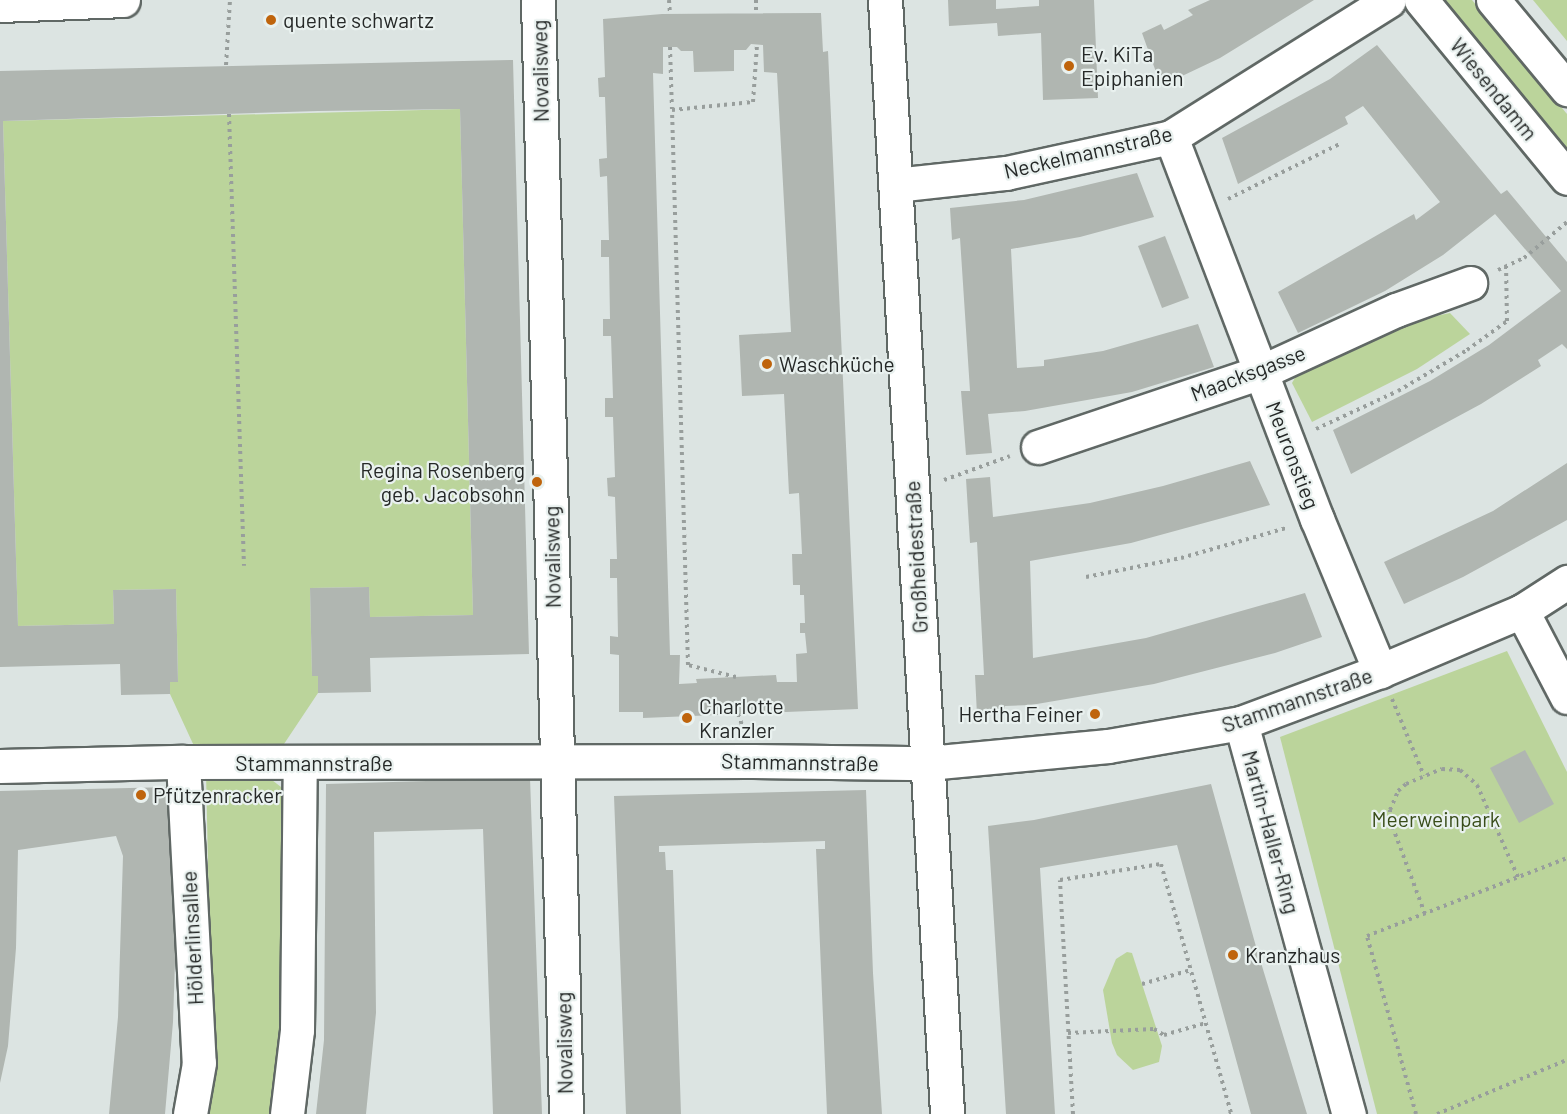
<!DOCTYPE html>
<html>
<head>
<meta charset="utf-8">
<style>
	body { margin:0 }
	#map { position:relative; width:1567px; height:1114px; overflow:hidden; background:#dce4e2; font-family:Barlow,sans-serif }
	div>[style] { position:absolute }
	[style*='--x'] { left:calc(var(--x)*1px); top:calc(var(--y)*1px); width:calc(var(--w)*1px); rotate:calc(var(--a)*1deg) }
	.green>* { inset:0; background:#bbd49b }
	.building>* { inset:0; background:#b0b6b1 }
	.path>* { height:4px; margin-top:-2px; transform-origin:0; background:repeating-linear-gradient(90deg,#989e9c 0 3px,transparent 0 7.5px) }
	.roads { filter:drop-shadow(2px 0 #606865) drop-shadow(-2px 0 #606865) drop-shadow(0 2px #606865) drop-shadow(0 -2px #606865) }
	.minor>* { height:33px; margin:-16.5px; padding:0 16.5px; transform-origin:16.5px; border-radius:16.5px; background:#fff }
	.dots>* { width:16px; height:16px; translate:-50% -50%; box-sizing:border-box; border:3px solid #e9f1ef; border-radius:50% }
	span { translate:-50% -50%; white-space:nowrap; text-align:center; line-height:1.15; -webkit-text-stroke:4.5px #e9f1ef; paint-order:stroke }
	.poi-label { font-size:21px; color:#252827 }
	.left { translate:0 -50%; text-align:left }
	.right { translate:-100% -50%; text-align:right }
	.street-label { font-size:21px; color:#252827 }
	.park-label { font-size:21px; color:#394d1a }
</style>
</head>
<body>
<div id="map">
	<div class="green">
		<i style="clip-path:polygon(1438px 0,1472px 0,1567px 114px,1567px 156px)"></i>
		<i style="clip-path:polygon(1533px 0,1567px 0,1567px 41px)"></i>
		<i style="clip-path:polygon(460px 109px,473px 615px,370px 617px,369px 587px,310px 588px,312px 676px,318px 676px,318px 693px,264px 774px,285px 790px,284px 1061px,274px 1114px,201px 1114px,212px 1050px,206px 772px,170px 694px,170px 682px,178px 681px,176px 589px,113px 590px,114px 624px,18px 626px,3px 121px)"></i>
		<i style="clip-path:polygon(1450px 313px,1470px 334px,1417px 369px,1312px 422px,1292px 383px,1299px 371px,1388px 326px)"></i>
		<i style="clip-path:polygon(1507px 651px,1567px 772px,1567px 1114px,1377px 1114px,1280px 737px)"></i>
		<i style="clip-path:polygon(1127px 952px,1132px 953px,1162px 1046px,1159px 1062px,1133px 1070px,1117px 1055px,1112px 1043px,1103px 990px,1116px 959px)"></i>
	</div>
	<div class="building">
		<i style="clip-path:polygon(948px 0,996px 0,996px 9px,1039px 6px,1039px 0,1094px 0,1098px 98px,1043px 100px,1041px 33px,998px 36px,997px 23px,949px 26px)"></i>
		<i style="clip-path:polygon(1210px 0,1314px 0,1220px 58px,1161px 86px,1142px 33px,1161px 24px,1164px 30px,1193px 15px,1188px 10px)"></i>
		<i style="clip-path:polygon(evenodd,821px 13px,823px 52px,828px 51px,858px 709px,643px 718px,643px 712px,619px 712px,619px 655px,610px 654px,610px 636px,618px 637px,617px 578px,610px 578px,610px 559px,617px 559px,615px 497px,608px 496px,607px 478px,615px 477px,613px 417px,605px 417px,605px 398px,613px 398px,611px 336px,603px 336px,603px 319px,610px 319px,609px 257px,601px 257px,601px 240px,609px 240px,607px 176px,600px 177px,599px 159px,607px 158px,605px 97px,599px 97px,598px 78px,605px 77px,603px 19px,662px 14px,821px 13px,751px 44px,763px 45px,764px 72px,777px 73px,791px 332px,739px 335px,742px 396px,784px 394px,789px 494px,799px 493px,802px 554px,792px 554px,793px 585px,800px 585px,800px 595px,804px 595px,805px 623px,800px 623px,800px 633px,805px 633px,807px 653px,796px 654px,797px 682px,777px 682px,776px 675px,696px 679px,697px 683px,679px 684px,680px 655px,670px 655px,653px 73px,663px 74px,663px 47px,677px 47px,681px 51px,693px 51px,694px 72px,734px 71px,734px 50px,746px 50px,751px 44px)"></i>
		<i style="clip-path:polygon(1377px 45px,1501px 194px,1507px 190px,1567px 262px,1567px 349px,1562px 344px,1538px 360px,1541px 366px,1481px 404px,1351px 474px,1333px 430px,1430px 381px,1489px 345px,1561px 291px,1495px 214px,1443px 255px,1385px 291px,1298px 333px,1278px 292px,1414px 214px,1416px 220px,1440px 202px,1363px 106px,1345px 117px,1348px 124px,1238px 184px,1222px 138px,1330px 79px)"></i>
		<i style="clip-path:polygon(513px 60px,529px 654px,370px 658px,371px 692px,318px 693px,318px 676px,312px 676px,310px 588px,369px 587px,370px 617px,473px 615px,460px 109px,318px 111px,3px 121px,18px 626px,114px 624px,113px 590px,176px 589px,178px 682px,170px 682px,170px 694px,121px 695px,120px 664px,0 667px,0 71px)"></i>
		<i style="clip-path:polygon(1137px 173px,1154px 217px,1080px 237px,1011px 249px,1017px 368px,1044px 366px,1044px 360px,1103px 351px,1198px 324px,1214px 367px,1132px 392px,1025px 411px,988px 414px,992px 453px,966px 455px,961px 391px,970px 391px,960px 238px,952px 240px,950px 208px,1024px 200px)"></i>
		<i style="clip-path:polygon(1165px 236px,1189px 298px,1162px 308px,1138px 246px)"></i>
		<i style="clip-path:polygon(1250px 461px,1270px 505px,1131px 543px,1030px 561px,1033px 658px,1146px 638px,1305px 593px,1322px 637px,1275px 653px,1154px 684px,1031px 705px,1005px 706px,1004px 714px,977px 715px,975px 675px,984px 675px,977px 542px,970px 543px,966px 479px,990px 477px,993px 517px,1090px 503px,1163px 486px)"></i>
		<i style="clip-path:polygon(1567px 463px,1567px 520px,1463px 577px,1404px 604px,1384px 562px,1493px 511px)"></i>
		<i style="clip-path:polygon(1525px 750px,1554px 804px,1519px 823px,1490px 768px)"></i>
		<i style="clip-path:polygon(530px 778px,542px 1114px,493px 1114px,483px 829px,374px 832px,376px 1013px,366px 1114px,316px 1114px,324px 1040px,326px 784px)"></i>
		<i style="clip-path:polygon(1211px 784px,1255px 943px,1307px 1114px,1251px 1114px,1177px 845px,1040px 868px,1055px 1114px,1006px 1114px,988px 826px,1034px 820px)"></i>
		<i style="clip-path:polygon(173px 787px,177px 901px,173px 1022px,165px 1114px,109px 1114px,118px 1017px,123px 856px,116px 836px,18px 850px,16px 948px,8px 1046px,0 1083px,0 791px)"></i>
		<i style="clip-path:polygon(866px 790px,873px 973px,882px 1114px,827px 1114px,816px 849px,825px 849px,825px 841px,659px 846px,659px 852px,665px 852px,666px 870px,673px 870px,681px 1114px,626px 1114px,614px 796px)"></i>
	</div>
	<div class="path">
		<i style="--x:669;--y:0;--w:14;--a:86"></i>
		<i style="--x:756;--y:0;--w:14;--a:90"></i>
		<i style="--x:670;--y:47;--w:62;--a:88.2"></i>
		<i style="--x:226;--y:65;--w:65;--a:-86.5"></i>
		<i style="--x:229;--y:114;--w:452;--a:88.1"></i>
		<i style="--x:1228;--y:199;--w:125;--a:-26.2"></i>
		<i style="--x:1498;--y:270;--w:29;--a:-25"></i>
		<i style="--x:1524;--y:258;--w:56;--a:-39.9"></i>
		<i style="--x:1316;--y:429;--w:90;--a:-24.9"></i>
		<i style="--x:1398;--y:391;--w:80;--a:-30.7"></i>
		<i style="--x:1467;--y:350;--w:49;--a:-35.9"></i>
		<i style="--x:1507;--y:321;--w:55;--a:-91"></i>
		<i style="--x:944;--y:480;--w:70;--a:-20"></i>
		<i style="--x:1086;--y:577;--w:97;--a:-11.3"></i>
		<i style="--x:1181;--y:558;--w:109;--a:-15.9"></i>
		<i style="--x:736;--y:677;--w:49;--a:-166"></i>
		<i style="--x:688;--y:665;--w:555;--a:-91.65"></i>
		<i style="--x:672;--y:110;--w:81;--a:-5.6"></i>
		<i style="--x:753;--y:102;--w:57;--a:-86"></i>
		<i style="--x:1392;--y:699;--w:83;--a:67.4"></i>
		<i style="--x:738;--y:714;--w:15;--a:70"></i>
		<i style="--x:1425;--y:914;--w:100;--a:-110.4"></i>
		<i style="--x:1390;--y:820;--w:10;--a:-90"></i>
		<i style="--x:1390;--y:810;--w:21;--a:-67"></i>
		<i style="--x:1398;--y:791;--w:11;--a:-41"></i>
		<i style="--x:1406;--y:784;--w:39;--a:-23"></i>
		<i style="--x:1442;--y:769;--w:18;--a:3"></i>
		<i style="--x:1460;--y:770;--w:23;--a:41"></i>
		<i style="--x:1477;--y:785;--w:101;--a:66"></i>
		<i style="--x:1142;--y:984;--w:51;--a:-15.9"></i>
		<i style="--x:1068;--y:1033;--w:86;--a:-2.7"></i>
		<i style="--x:1154;--y:1029;--w:12;--a:31"></i>
		<i style="--x:1164;--y:1035;--w:44;--a:-15.9"></i>
		<i style="--x:1073;--y:1114;--w:234;--a:-93.2"></i>
		<i style="--x:1060;--y:880;--w:102;--a:-9"></i>
		<i style="--x:1161;--y:864;--w:259;--a:74.3"></i>
		<i style="--x:1231;--y:1113;--w:2;--a:153"></i>
		<i style="--x:1416;--y:1114;--w:185;--a:-105.4"></i>
		<i style="--x:1367;--y:936;--w:215;--a:-21.3"></i>
		<i style="--x:1437;--y:1114;--w:141;--a:-22.6"></i>
	</div>
	<div class="roads">
		<div class="minor">
			<i style="--x:538;--y:0;--w:1114;--a:88.56"></i>
			<i style="--x:885;--y:0;--w:1116;--a:86.81"></i>
			<i style="--x:1421;--y:0;--w:230;--a:50.6"></i>
			<i style="--x:1493;--y:0;--w:116;--a:50.3"></i>
			<i style="--x:0;--y:5;--w:123;--a:-2.3"></i>
			<i style="--x:1171;--y:137;--w:409;--a:69.1"></i>
			<i style="--x:1317;--y:519;--w:165;--a:67.5"></i>
			<i style="--x:895;--y:185;--w:112;--a:-6.2"></i>
			<i style="--x:1006;--y:173;--w:169;--a:-12.3"></i>
			<i style="--x:1171;--y:137;--w:257;--a:-32.1"></i>
			<i style="--x:1038;--y:447;--w:235;--a:-18.6"></i>
			<i style="--x:1261;--y:372;--w:149;--a:-24.7"></i>
			<i style="--x:1396;--y:310;--w:79;--a:-20"></i>
			<i style="--x:1522;--y:611;--w:97;--a:62.4"></i>
			<i style="--x:1241;--y:723;--w:406;--a:74.6"></i>
			<i style="--x:183;--y:762;--w:301;--a:87"></i>
			<i style="--x:199;--y:1063;--w:52;--a:100"></i>
			<i style="--x:0;--y:766;--w:183;--a:-1.3"></i>
			<i style="--x:183;--y:762;--w:570;--a:-0.1"></i>
			<i style="--x:753;--y:761;--w:175;--a:0.7"></i>
			<i style="--x:928;--y:763;--w:181;--a:-5.4"></i>
			<i style="--x:1108;--y:746;--w:135;--a:-9.8"></i>
			<i style="--x:1241;--y:723;--w:148;--a:-20.5"></i>
			<i style="--x:1380;--y:671;--w:154;--a:-22.9"></i>
			<i style="--x:1522;--y:611;--w:54;--a:-32.8"></i>
			<i style="--x:287;--y:1114;--w:85;--a:-83.2"></i>
			<i style="--x:297;--y:1030;--w:267;--a:-89.4"></i>
		</div>
	</div>
	<div class="dots">
		<i style="left:271px;top:20px;background:#bf640c"></i>
		<i style="left:1069px;top:66px;background:#bf640c"></i>
		<i style="left:767px;top:364px;background:#bf640c"></i>
		<i style="left:537px;top:482px;background:#bf640c"></i>
		<i style="left:1095px;top:714px;background:#bf640c"></i>
		<i style="left:687px;top:718px;background:#bf640c"></i>
		<i style="left:141px;top:795px;background:#bf640c"></i>
		<i style="left:1233px;top:955px;background:#bf640c"></i>
	</div>
	<div class="poi-label">
		<span class="left" style="left:283px;top:20px">quente schwartz</span>
		<span class="left" style="left:1081px;top:66px">Ev. KiTa<br>Epiphanien</span>
		<span class="left" style="left:779px;top:364px">Waschküche</span>
		<span class="right" style="left:525px;top:482px">Regina Rosenberg<br>geb. Jacobsohn</span>
		<span class="left" style="left:699px;top:718px">Charlotte<br>Kranzler</span>
		<span class="right" style="left:1083px;top:714px">Hertha Feiner</span>
		<span class="left" style="left:153px;top:795px">Pfützenracker</span>
		<span class="left" style="left:1245px;top:955px">Kranzhaus</span>
	</div>
	<div class="street-label">
		<span style="left:540px;top:71px;rotate:-91deg">Novalisweg</span>
		<span style="left:1494px;top:89px;rotate:51deg">Wiesendamm</span>
		<span style="left:1088px;top:152px;rotate:-13deg">Neckelmannstraße</span>
		<span style="left:1248px;top:373px;rotate:-21deg">Maacksgasse</span>
		<span style="left:1293px;top:455px;rotate:69deg">Meuronstieg</span>
		<span style="left:552px;top:557px;rotate:-91deg">Novalisweg</span>
		<span style="left:916px;top:557px;rotate:-93deg">Großheidestraße</span>
		<span style="left:1297px;top:700px;rotate:-19deg">Stammannstraße</span>
		<span style="left:800px;top:762px;rotate:1deg">Stammannstraße</span>
		<span style="left:314px;top:763px">Stammannstraße</span>
		<span style="left:1271px;top:832px;rotate:75deg">Martin-Haller-Ring</span>
		<span style="left:192px;top:938px;rotate:-93deg">Hölderlinsallee</span>
		<span style="left:564px;top:1043px;rotate:-91deg">Novalisweg</span>
	</div>
	<div class="park-label">
		<span style="left:1436px;top:819px">Meerweinpark</span>
	</div>
</div>
</body>
</html>
